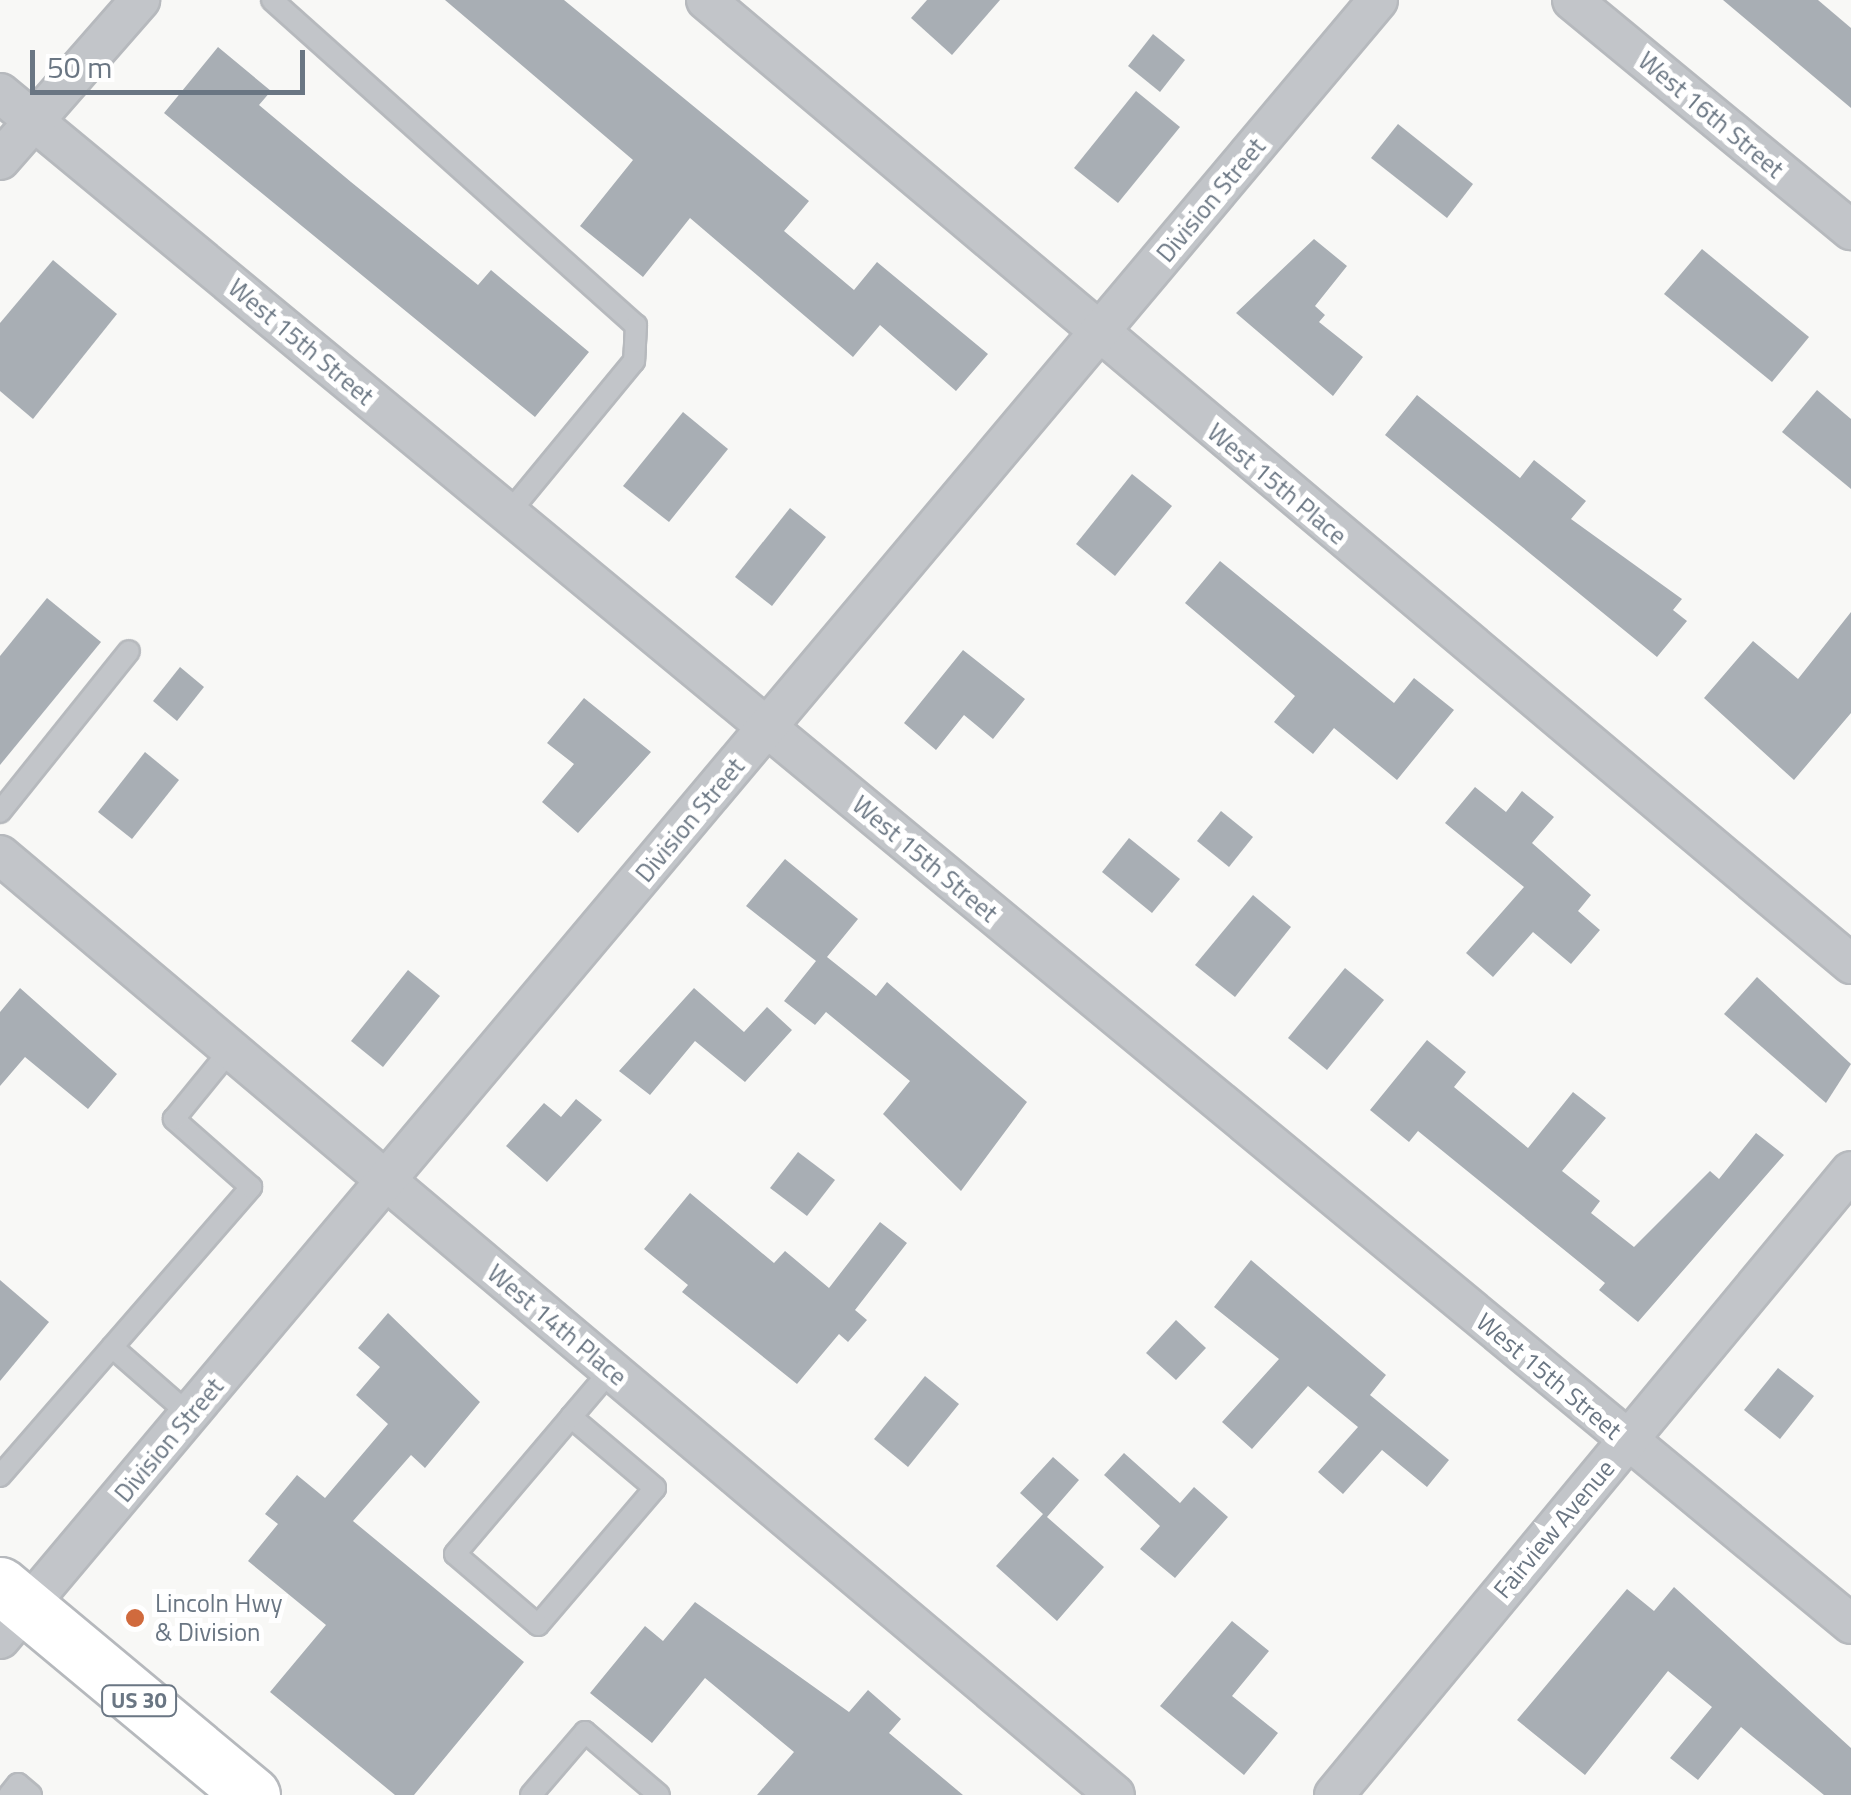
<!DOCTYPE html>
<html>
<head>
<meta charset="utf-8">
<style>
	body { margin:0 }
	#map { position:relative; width:1851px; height:1795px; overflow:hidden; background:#f8f8f6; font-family:"Titillium Web",sans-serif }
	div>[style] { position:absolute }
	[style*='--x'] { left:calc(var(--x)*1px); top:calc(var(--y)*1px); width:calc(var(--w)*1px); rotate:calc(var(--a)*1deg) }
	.building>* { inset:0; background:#a8aeb4 }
	.roads { filter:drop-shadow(2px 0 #b6b9bd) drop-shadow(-2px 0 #b6b9bd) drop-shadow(0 2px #b6b9bd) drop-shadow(0 -2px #b6b9bd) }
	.lane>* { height:20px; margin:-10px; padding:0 10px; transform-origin:10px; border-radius:10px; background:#c2c5c9 }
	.street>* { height:38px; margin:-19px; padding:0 19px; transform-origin:19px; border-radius:19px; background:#c2c5c9 }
	.primary>* { height:55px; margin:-27.5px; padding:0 27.5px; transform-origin:27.5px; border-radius:27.5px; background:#fff }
	.dots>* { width:28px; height:28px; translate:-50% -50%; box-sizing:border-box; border:5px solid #fff; border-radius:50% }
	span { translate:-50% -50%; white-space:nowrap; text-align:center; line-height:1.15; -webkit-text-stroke:10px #fff; paint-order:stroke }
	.shield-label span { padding:2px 8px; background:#fff; border:2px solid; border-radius:8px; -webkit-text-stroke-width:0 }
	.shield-label { font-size:22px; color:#6a7683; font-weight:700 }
	.street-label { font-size:25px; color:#6a7683 }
	.poi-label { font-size:25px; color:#6a7683 }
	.left { translate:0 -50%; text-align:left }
	.scale { position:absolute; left:30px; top:50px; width:275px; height:45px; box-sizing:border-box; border:5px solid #6a7683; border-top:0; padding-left:12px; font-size:30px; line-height:35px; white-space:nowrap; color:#6a7683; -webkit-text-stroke:8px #fff; paint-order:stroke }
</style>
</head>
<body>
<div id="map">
	<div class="building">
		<i style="clip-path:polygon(445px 0,564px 0,809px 201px,784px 231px,854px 290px,877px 262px,988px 354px,956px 391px,880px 325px,853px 357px,690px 218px,643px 277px,580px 226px,633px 160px)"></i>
		<i style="clip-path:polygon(927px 0,1000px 0,952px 55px,911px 18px)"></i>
		<i style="clip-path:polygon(1723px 0,1818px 0,1851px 28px,1851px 108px)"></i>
		<i style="clip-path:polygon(1153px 34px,1185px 60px,1160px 92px,1128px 66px)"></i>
		<i style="clip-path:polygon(218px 47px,271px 91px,259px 105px,351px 182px,478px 285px,491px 270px,589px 352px,535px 417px,164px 113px)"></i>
		<i style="clip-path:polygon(1136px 91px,1180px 127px,1118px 203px,1074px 168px)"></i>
		<i style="clip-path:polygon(1398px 124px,1473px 184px,1447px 218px,1371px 158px)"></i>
		<i style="clip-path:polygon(1314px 239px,1347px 266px,1315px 306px,1325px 315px,1319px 322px,1363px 357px,1333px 396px,1236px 313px)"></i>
		<i style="clip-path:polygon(1702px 249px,1809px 337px,1772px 382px,1664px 294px)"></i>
		<i style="clip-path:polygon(53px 260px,117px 314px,33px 419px,0 391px,0 323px)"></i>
		<i style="clip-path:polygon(1817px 390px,1851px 419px,1851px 489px,1782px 432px)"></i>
		<i style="clip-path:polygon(1417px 395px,1520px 478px,1534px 460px,1586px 501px,1571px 519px,1682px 599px,1673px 610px,1687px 621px,1657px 657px,1385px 435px)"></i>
		<i style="clip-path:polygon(683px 412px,728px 449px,669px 522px,623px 486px)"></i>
		<i style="clip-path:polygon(1132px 474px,1172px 506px,1115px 576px,1076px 544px)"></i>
		<i style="clip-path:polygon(790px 508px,826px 537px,772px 606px,735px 577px)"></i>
		<i style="clip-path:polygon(1220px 561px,1394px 703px,1414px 678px,1454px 710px,1397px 780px,1334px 728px,1313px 754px,1274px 722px,1295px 696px,1185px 603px)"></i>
		<i style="clip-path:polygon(47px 598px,101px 642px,0 765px,0 656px)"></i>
		<i style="clip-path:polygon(1851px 612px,1851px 713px,1794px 780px,1704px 698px,1753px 641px,1798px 679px)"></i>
		<i style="clip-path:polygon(963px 650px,1025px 699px,993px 739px,964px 715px,936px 750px,904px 723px)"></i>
		<i style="clip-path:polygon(180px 667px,204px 687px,177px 721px,153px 701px)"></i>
		<i style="clip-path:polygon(584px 698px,651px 752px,578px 833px,542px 802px,574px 764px,547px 743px)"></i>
		<i style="clip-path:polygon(145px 752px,179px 780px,132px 839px,98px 812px)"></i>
		<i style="clip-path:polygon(1475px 787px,1506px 812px,1522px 791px,1554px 817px,1532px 843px,1591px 895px,1578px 911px,1600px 930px,1571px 964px,1533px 932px,1493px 977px,1466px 953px,1524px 887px,1445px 823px)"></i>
		<i style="clip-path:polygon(1221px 811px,1253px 837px,1229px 867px,1197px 841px)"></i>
		<i style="clip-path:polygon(1129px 838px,1180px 879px,1152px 913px,1102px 872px)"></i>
		<i style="clip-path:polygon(785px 859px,858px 919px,827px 957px,876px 996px,887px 982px,1027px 1102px,961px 1191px,883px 1114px,910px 1081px,826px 1012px,815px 1025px,784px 1001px,816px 961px,746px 906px)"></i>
		<i style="clip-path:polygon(1253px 895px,1291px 927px,1235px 997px,1195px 965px)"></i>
		<i style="clip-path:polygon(1345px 968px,1384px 1000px,1327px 1070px,1288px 1038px)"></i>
		<i style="clip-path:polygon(408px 970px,440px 996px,383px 1067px,351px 1041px)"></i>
		<i style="clip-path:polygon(1757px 977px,1851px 1064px,1826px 1103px,1724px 1014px)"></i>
		<i style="clip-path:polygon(20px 988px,117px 1074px,88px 1109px,25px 1057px,0 1086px,0 1012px)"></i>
		<i style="clip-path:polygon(694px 988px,744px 1032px,767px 1007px,792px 1030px,745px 1082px,695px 1041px,650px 1095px,619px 1071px)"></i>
		<i style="clip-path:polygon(1427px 1040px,1466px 1072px,1454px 1087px,1528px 1148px,1573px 1092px,1606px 1118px,1562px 1171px,1600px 1201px,1591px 1213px,1634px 1247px,1710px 1171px,1719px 1179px,1756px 1133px,1784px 1155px,1638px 1322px,1599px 1290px,1605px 1283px,1418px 1131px,1409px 1142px,1370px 1110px)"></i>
		<i style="clip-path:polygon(576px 1099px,602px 1120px,547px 1182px,506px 1146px,544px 1103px,561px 1117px)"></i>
		<i style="clip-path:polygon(798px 1152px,835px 1180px,807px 1216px,770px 1188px)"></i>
		<i style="clip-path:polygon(690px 1193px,774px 1263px,785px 1251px,829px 1288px,880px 1222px,907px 1243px,855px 1310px,867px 1320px,848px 1342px,839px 1334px,797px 1384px,682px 1292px,688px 1285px,644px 1249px)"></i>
		<i style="clip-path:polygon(1251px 1260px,1386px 1375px,1370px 1395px,1449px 1460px,1427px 1487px,1382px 1450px,1343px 1494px,1318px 1472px,1358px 1427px,1308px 1386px,1252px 1449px,1222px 1422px,1279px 1359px,1214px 1307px)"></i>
		<i style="clip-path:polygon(0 1280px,49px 1322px,0 1381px)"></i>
		<i style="clip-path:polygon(388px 1313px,480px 1402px,425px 1468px,411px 1455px,353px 1521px,524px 1662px,414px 1795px,395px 1795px,270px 1692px,326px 1625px,248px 1561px,278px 1524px,265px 1514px,297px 1475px,325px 1498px,388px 1424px,356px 1395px,380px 1367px,358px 1348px)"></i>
		<i style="clip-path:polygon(1176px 1320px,1206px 1348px,1176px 1380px,1146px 1353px)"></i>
		<i style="clip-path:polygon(1778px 1368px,1814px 1396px,1780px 1439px,1744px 1410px)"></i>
		<i style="clip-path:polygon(925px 1376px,959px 1404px,908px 1467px,874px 1439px)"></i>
		<i style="clip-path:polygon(1124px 1453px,1180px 1503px,1194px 1487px,1228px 1517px,1175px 1578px,1140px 1549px,1160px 1526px,1104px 1475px)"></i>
		<i style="clip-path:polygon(1053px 1457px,1079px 1480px,1047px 1517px,1104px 1567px,1057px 1621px,996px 1566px,1043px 1514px,1020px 1493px)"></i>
		<i style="clip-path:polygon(1674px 1587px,1851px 1748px,1851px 1795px,1824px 1795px,1741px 1727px,1698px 1780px,1670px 1758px,1712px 1707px,1668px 1671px,1585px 1775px,1517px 1720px,1627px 1589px,1654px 1611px)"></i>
		<i style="clip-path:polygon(695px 1602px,849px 1712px,868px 1690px,901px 1719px,889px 1733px,963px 1795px,757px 1795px,794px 1752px,705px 1678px,652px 1743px,590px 1693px,645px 1626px,663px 1641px)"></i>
		<i style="clip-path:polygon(1232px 1621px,1269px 1651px,1232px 1696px,1278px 1733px,1244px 1775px,1160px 1706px)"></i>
	</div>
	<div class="roads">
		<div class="lane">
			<i style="--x:272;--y:0;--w:488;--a:41.8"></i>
			<i style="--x:636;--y:325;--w:36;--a:93"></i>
			<i style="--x:634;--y:361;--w:198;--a:129.5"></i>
			<i style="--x:0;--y:812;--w:206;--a:-51.3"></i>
			<i style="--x:112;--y:1347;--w:103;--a:41.1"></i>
			<i style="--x:571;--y:1417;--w:110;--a:40.2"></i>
			<i style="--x:655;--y:1488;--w:180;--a:130.5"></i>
			<i style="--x:538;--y:1625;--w:109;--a:-139.5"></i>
			<i style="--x:455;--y:1554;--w:180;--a:-49.7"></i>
			<i style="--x:571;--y:1417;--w:62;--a:-49.6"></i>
			<i style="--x:0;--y:1476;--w:383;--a:-49"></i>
			<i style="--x:251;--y:1187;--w:103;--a:-138.6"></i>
			<i style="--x:174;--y:1119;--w:90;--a:-50.8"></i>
			<i style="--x:9;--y:1795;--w:14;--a:-51"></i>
			<i style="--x:18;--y:1784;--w:17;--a:40"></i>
			<i style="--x:531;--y:1795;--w:83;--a:-49.4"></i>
			<i style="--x:585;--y:1732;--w:97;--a:40.4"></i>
		</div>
		<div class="street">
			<i style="--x:706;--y:0;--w:1497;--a:40.09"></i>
			<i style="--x:1572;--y:0;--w:362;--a:39.5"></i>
			<i style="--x:0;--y:93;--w:2402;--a:39.59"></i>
			<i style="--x:0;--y:160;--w:213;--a:-48.8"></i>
			<i style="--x:0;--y:855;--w:1458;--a:40.13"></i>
			<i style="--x:0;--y:1639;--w:2141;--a:-49.94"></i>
			<i style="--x:1334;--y:1795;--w:810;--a:-50.36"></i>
		</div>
		<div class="primary">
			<i style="--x:0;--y:1585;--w:328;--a:39.8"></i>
		</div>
	</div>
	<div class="dots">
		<i style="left:135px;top:1618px;background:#d06a3d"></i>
	</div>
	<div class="shield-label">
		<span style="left:139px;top:1701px">US 30</span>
	</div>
	<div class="street-label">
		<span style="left:1711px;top:115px;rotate:40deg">West 16th Street</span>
		<span style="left:1211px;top:200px;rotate:-50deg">Division Street</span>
		<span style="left:301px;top:342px;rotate:40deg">West 15th Street</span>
		<span style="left:1277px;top:484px;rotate:40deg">West 15th Place</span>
		<span style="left:690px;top:820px;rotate:-50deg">Division Street</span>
		<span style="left:925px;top:859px;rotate:40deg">West 15th Street</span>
		<span style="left:557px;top:1325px;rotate:40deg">West 14th Place</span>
		<span style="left:1549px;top:1376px;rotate:40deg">West 15th Street</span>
		<span style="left:169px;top:1440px;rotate:-50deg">Division Street</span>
		<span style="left:1554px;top:1529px;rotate:-50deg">Fairview Avenue</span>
	</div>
	<div class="poi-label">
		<span class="left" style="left:155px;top:1618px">Lincoln Hwy<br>&amp; Division</span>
	</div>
	<div class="scale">50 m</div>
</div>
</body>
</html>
